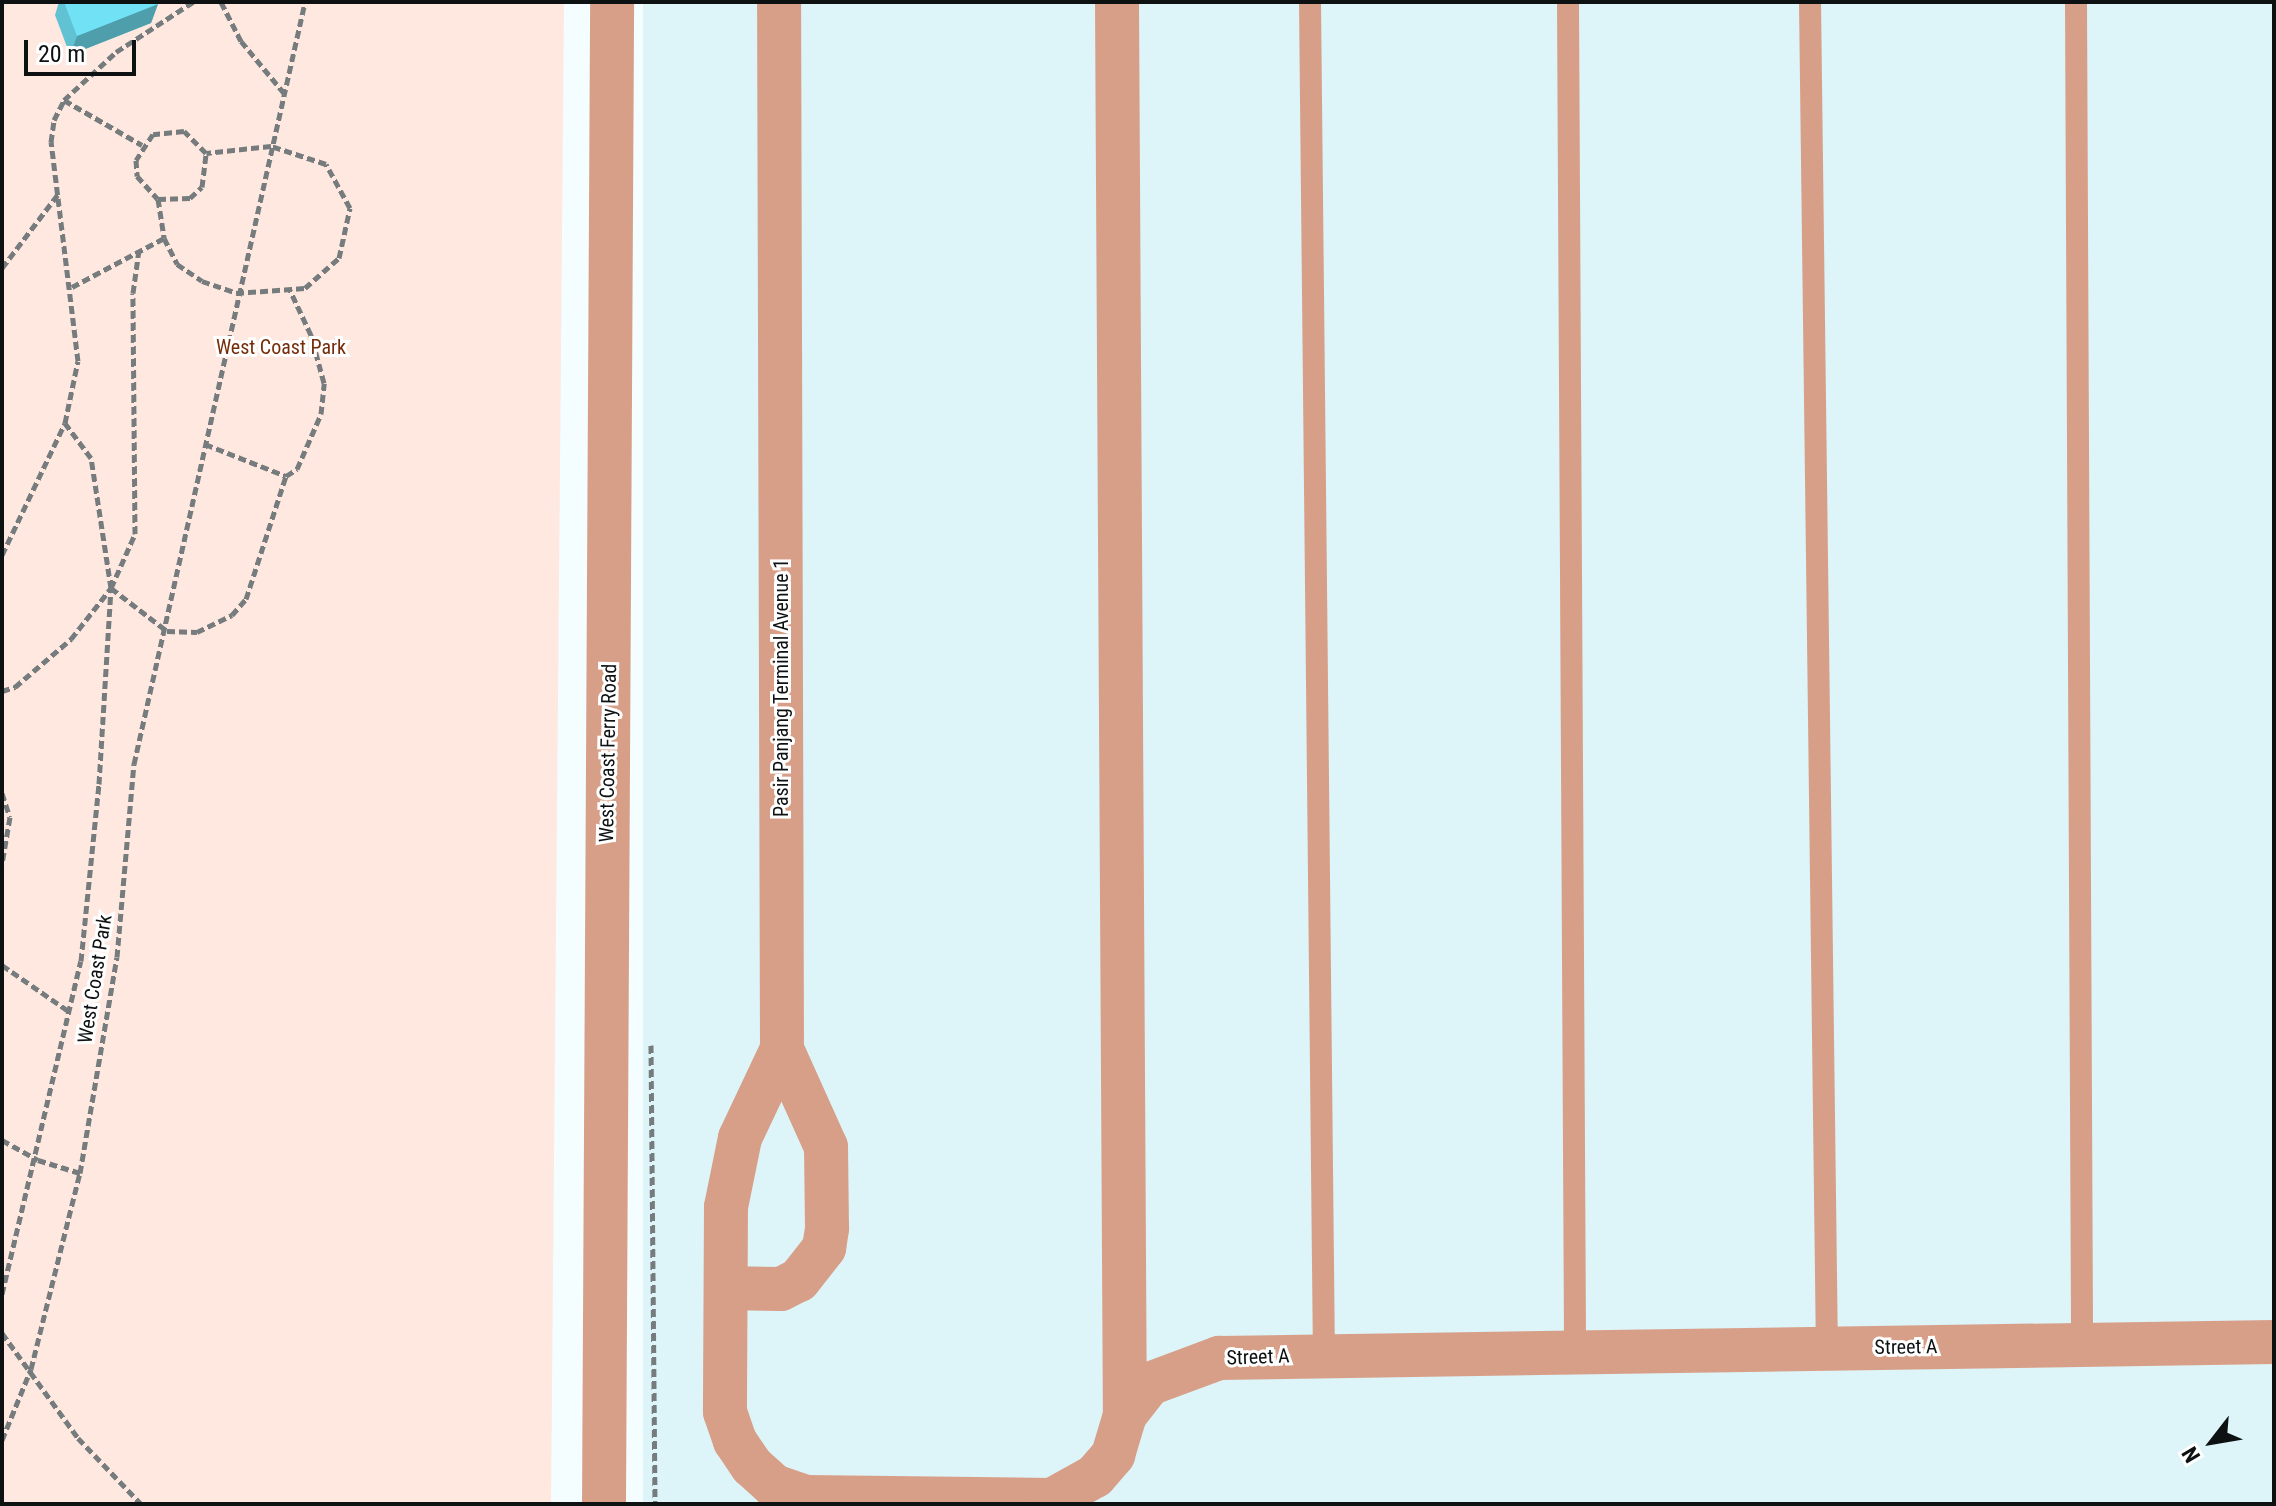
<!DOCTYPE html>
<html>
<head>
<meta charset="utf-8">
<style>
	body { margin:0 }
	#map { position:relative; width:2276px; height:1506px; overflow:hidden; background:#f4fdff; font-family:"Roboto Condensed",sans-serif }
	div>[style] { position:absolute }
	[style*='--x'] { left:calc(var(--x)*1px); top:calc(var(--y)*1px); width:calc(var(--w)*1px); rotate:calc(var(--a)*1deg) }
	.built>* { inset:0; background:#ddf4f9 }
	.green>* { inset:0; background:#fee8df }
	.path>* { height:5px; margin-top:-2.5px; transform-origin:0; background:repeating-linear-gradient(90deg,#767c7d 0 8px,transparent 0 12px) }
	.lane>* { height:22px; margin:-11px; padding:0 11px; transform-origin:11px; border-radius:11px; background:#d89f88 }
	.street>* { height:44px; margin:-22px; padding:0 22px; transform-origin:22px; border-radius:22px; background:#d89f88 }
	.wall>* { inset:0; background:#61c2d4 }
	.shaded-wall>* { inset:0; background:#4f9eac }
	.building>* { inset:0; background:#71e2f6 }
	span { translate:-50% -50%; white-space:nowrap; text-align:center; line-height:1.15; -webkit-text-stroke:6px #fff; paint-order:stroke }
	.park-label { font-size:20px; color:#742d08 }
	.street-label { font-size:20px; color:#0d1112 }
	.frame { position:absolute; inset:0; border:4px solid #0d1112; pointer-events:none }
	.north { position:absolute; left:2172px; top:1402px; width:80px; height:80px; -webkit-text-stroke:6px #fff; paint-order:stroke; rotate:239deg; font-size:22px; font-weight:700; line-height:32px; text-align:center; color:#0d1112 }
	.north::after { content:''; display:block; margin:auto; width:28px; height:36px; background:#0d1112; clip-path:polygon(50% 0,100% 100%,50% 72%,0 100%) }
	.scale { position:absolute; left:24px; top:40px; width:112px; height:36px; box-sizing:border-box; border:4px solid #0d1112; border-top:0; padding-left:10px; font-size:24px; line-height:28px; white-space:nowrap; color:#0d1112; -webkit-text-stroke:6px #fff; paint-order:stroke }
</style>
</head>
<body>
<div id="map">
	<div class="built">
		<i style="clip-path:polygon(643px 2px,2274px 2px,2274px 1504px,643px 1504px)"></i>
	</div>
	<div class="green">
		<i style="clip-path:polygon(2px 2px,564px 2px,551px 1504px,2px 1504px)"></i>
	</div>
	<div class="path">
		<i style="--x:221;--y:2;--w:44;--a:62.9"></i>
		<i style="--x:241;--y:41;--w:67;--a:50.4"></i>
		<i style="--x:64;--y:100;--w:90;--a:30"></i>
		<i style="--x:158;--y:199;--w:32;--a:-2"></i>
		<i style="--x:190;--y:198;--w:16;--a:-43"></i>
		<i style="--x:202;--y:187;--w:34;--a:-83"></i>
		<i style="--x:206;--y:153;--w:31;--a:-135"></i>
		<i style="--x:184;--y:131;--w:31;--a:174"></i>
		<i style="--x:153;--y:134;--w:31;--a:123"></i>
		<i style="--x:136;--y:160;--w:16;--a:86"></i>
		<i style="--x:137;--y:176;--w:31;--a:48"></i>
		<i style="--x:158;--y:199;--w:39;--a:81"></i>
		<i style="--x:2;--y:268;--w:94;--a:-52.8"></i>
		<i style="--x:72;--y:287;--w:104;--a:-28"></i>
		<i style="--x:164;--y:238;--w:29;--a:63"></i>
		<i style="--x:177;--y:264;--w:30;--a:34"></i>
		<i style="--x:202;--y:281;--w:36;--a:19"></i>
		<i style="--x:236;--y:293;--w:69;--a:-4.1"></i>
		<i style="--x:305;--y:288;--w:45;--a:-41.4"></i>
		<i style="--x:339;--y:258;--w:51;--a:-77.6"></i>
		<i style="--x:350;--y:208;--w:50;--a:-118.6"></i>
		<i style="--x:326;--y:164;--w:58;--a:-161.9"></i>
		<i style="--x:271;--y:146;--w:65;--a:173.9"></i>
		<i style="--x:205;--y:444;--w:87;--a:21.6"></i>
		<i style="--x:2;--y:555;--w:146;--a:-64.5"></i>
		<i style="--x:65;--y:423;--w:63;--a:-78.2"></i>
		<i style="--x:78;--y:361;--w:221;--a:-97"></i>
		<i style="--x:51;--y:142;--w:22;--a:-82"></i>
		<i style="--x:54;--y:120;--w:22;--a:-63"></i>
		<i style="--x:64;--y:100;--w:71;--a:-42.7"></i>
		<i style="--x:116;--y:52;--w:92;--a:-33"></i>
		<i style="--x:111;--y:588;--w:71;--a:37.5"></i>
		<i style="--x:167;--y:631;--w:30;--a:2"></i>
		<i style="--x:197;--y:632;--w:39;--a:-26"></i>
		<i style="--x:232;--y:615;--w:21;--a:-49"></i>
		<i style="--x:246;--y:599;--w:129;--a:-72"></i>
		<i style="--x:286;--y:476;--w:13;--a:-32"></i>
		<i style="--x:297;--y:469;--w:60;--a:-66.4"></i>
		<i style="--x:321;--y:414;--w:31;--a:-84"></i>
		<i style="--x:324;--y:383;--w:50;--a:-105.2"></i>
		<i style="--x:311;--y:335;--w:52;--a:-115.1"></i>
		<i style="--x:2;--y:691;--w:14;--a:-17"></i>
		<i style="--x:15;--y:687;--w:74;--a:-40.6"></i>
		<i style="--x:71;--y:639;--w:65;--a:-51.9"></i>
		<i style="--x:111;--y:588;--w:59;--a:-66"></i>
		<i style="--x:135;--y:534;--w:241;--a:-90.5"></i>
		<i style="--x:133;--y:293;--w:43;--a:-82.1"></i>
		<i style="--x:2;--y:793;--w:25;--a:72"></i>
		<i style="--x:10;--y:817;--w:48;--a:99.7"></i>
		<i style="--x:2;--y:965;--w:83;--a:34.7"></i>
		<i style="--x:651;--y:1045;--w:459;--a:89.5"></i>
		<i style="--x:2;--y:1140;--w:41;--a:29.1"></i>
		<i style="--x:38;--y:1160;--w:44;--a:17.2"></i>
		<i style="--x:2;--y:1294;--w:342;--a:-76.7"></i>
		<i style="--x:81;--y:961;--w:178;--a:-84.2"></i>
		<i style="--x:99;--y:784;--w:196;--a:-86.5"></i>
		<i style="--x:111;--y:588;--w:132;--a:-98.7"></i>
		<i style="--x:91;--y:458;--w:44;--a:-126.6"></i>
		<i style="--x:2;--y:1333;--w:130;--a:54.1"></i>
		<i style="--x:78;--y:1438;--w:91;--a:46.3"></i>
		<i style="--x:2;--y:1440;--w:77;--a:-67.8"></i>
		<i style="--x:31;--y:1369;--w:202;--a:-76"></i>
		<i style="--x:80;--y:1173;--w:219;--a:-80.3"></i>
		<i style="--x:117;--y:957;--w:194;--a:-85"></i>
		<i style="--x:134;--y:764;--w:781;--a:-77.35"></i>
	</div>
	<div class="lane">
		<i style="--x:1310;--y:2;--w:1353;--a:89.41"></i>
		<i style="--x:1568;--y:2;--w:1349;--a:89.7"></i>
		<i style="--x:1810;--y:2;--w:1346;--a:89.28"></i>
		<i style="--x:2076;--y:2;--w:1342;--a:89.74"></i>
	</div>
	<div class="street">
		<i style="--x:1117;--y:2;--w:1413;--a:89.68"></i>
		<i style="--x:782;--y:1049;--w:98;--a:115.3"></i>
		<i style="--x:740;--y:1138;--w:70;--a:101.5"></i>
		<i style="--x:726;--y:1207;--w:205;--a:90.3"></i>
		<i style="--x:725;--y:1412;--w:31;--a:71"></i>
		<i style="--x:735;--y:1441;--w:30;--a:56"></i>
		<i style="--x:752;--y:1466;--w:30;--a:42"></i>
		<i style="--x:774;--y:1486;--w:34;--a:19"></i>
		<i style="--x:806;--y:1497;--w:246;--a:0.7"></i>
		<i style="--x:1052;--y:1500;--w:49;--a:-29.2"></i>
		<i style="--x:1095;--y:1476;--w:28;--a:-49"></i>
		<i style="--x:1113;--y:1455;--w:42;--a:-73.3"></i>
		<i style="--x:1125;--y:1415;--w:39;--a:-52"></i>
		<i style="--x:1149;--y:1384;--w:75;--a:-20.4"></i>
		<i style="--x:1219;--y:1358;--w:1055;--a:-0.87"></i>
		<i style="--x:726;--y:1288;--w:55;--a:1"></i>
		<i style="--x:781;--y:1289;--w:20;--a:-27"></i>
		<i style="--x:799;--y:1280;--w:41;--a:-52"></i>
		<i style="--x:824;--y:1248;--w:20;--a:-81"></i>
		<i style="--x:827;--y:1228;--w:81;--a:-90.7"></i>
		<i style="--x:826;--y:1147;--w:107;--a:-114.2"></i>
		<i style="--x:782;--y:1049;--w:1047;--a:-90.16"></i>
		<i style="--x:604;--y:1504;--w:1502;--a:-89.69"></i>
	</div>
	<div class="wall">
		<i style="clip-path:polygon(59px 2px,157px 2px,158px 4px,151px 23px,70px 55px,55px 15px)"></i>
	</div>
	<div class="shaded-wall">
		<i style="clip-path:polygon(158px 4px,151px 23px,70px 55px,77px 36px)"></i>
	</div>
	<div class="building">
		<i style="clip-path:polygon(64px 2px,157px 2px,158px 4px,77px 36px)"></i>
	</div>
	<div class="park-label">
		<span style="left:281px;top:347px">West Coast Park</span>
	</div>
	<div class="street-label">
		<span style="left:781px;top:688px;rotate:-90deg">Pasir Panjang Terminal Avenue 1</span>
		<span style="left:608px;top:753px;rotate:-89deg">West Coast Ferry Road</span>
		<span style="left:95px;top:979px;rotate:-81deg">West Coast Park</span>
		<span style="left:1906px;top:1347px;rotate:-1deg">Street A</span>
		<span style="left:1258px;top:1357px;rotate:-2deg">Street A</span>
	</div>
	<div class="frame"></div>
	<div class="north">N</div>
	<div class="scale">20 m</div>
</div>
</body>
</html>
